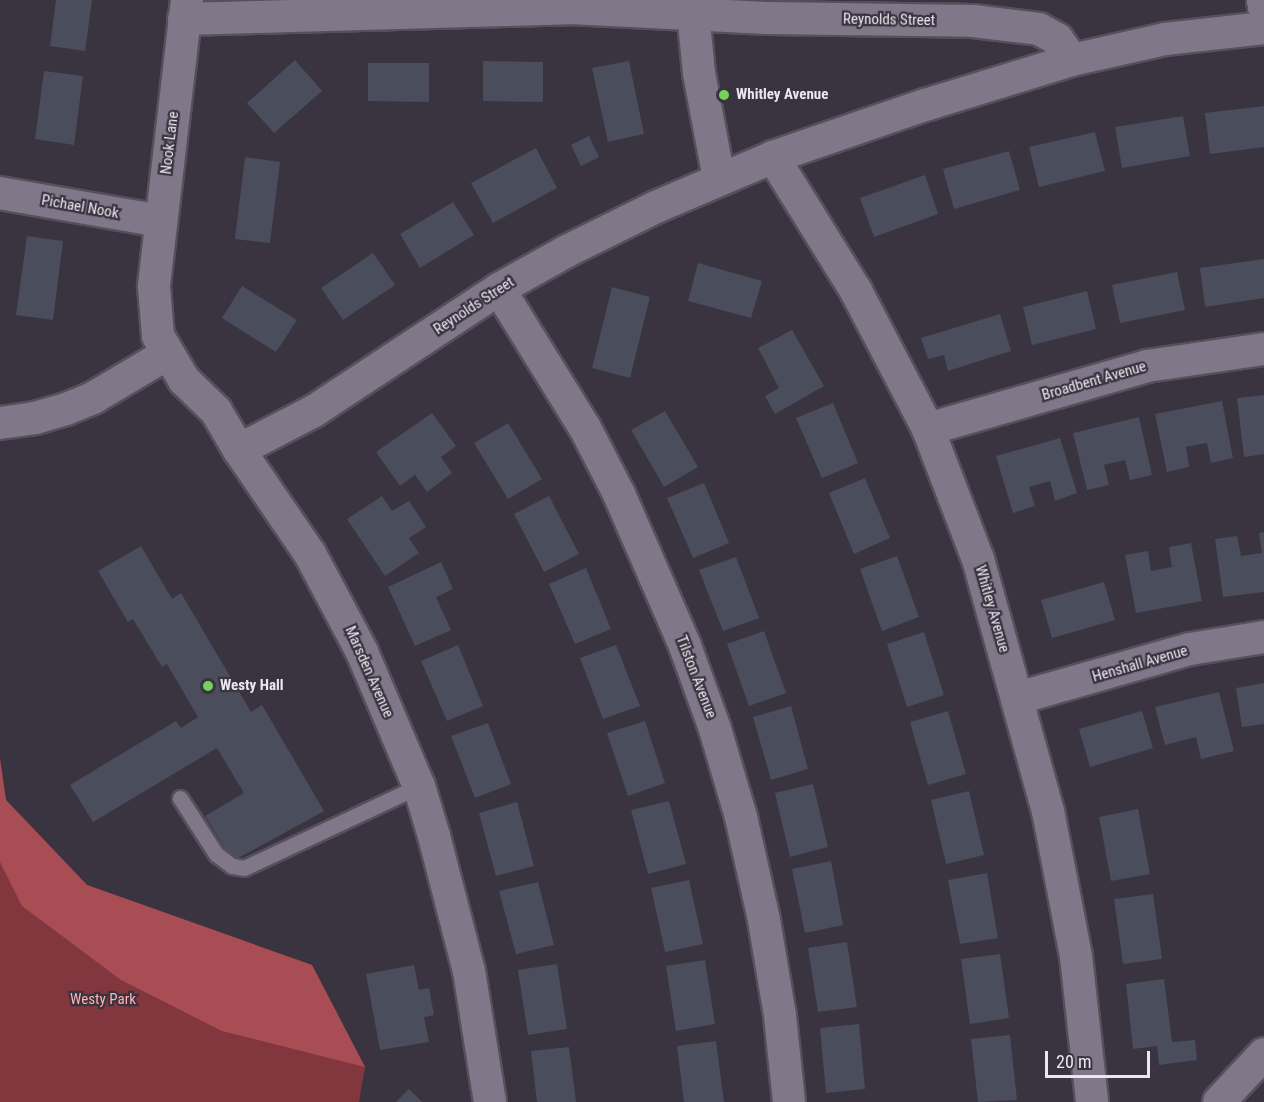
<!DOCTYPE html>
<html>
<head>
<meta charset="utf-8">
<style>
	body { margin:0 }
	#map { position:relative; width:1264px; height:1102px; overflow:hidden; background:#3a3340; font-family:"Roboto Condensed",sans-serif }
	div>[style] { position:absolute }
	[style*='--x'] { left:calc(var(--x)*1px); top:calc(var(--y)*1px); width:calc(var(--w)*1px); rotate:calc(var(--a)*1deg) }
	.green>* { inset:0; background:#82363d }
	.forest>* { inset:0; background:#a94d55 }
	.building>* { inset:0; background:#4a4d5c }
	.roads { filter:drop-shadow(2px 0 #56505b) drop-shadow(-2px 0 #56505b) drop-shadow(0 2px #56505b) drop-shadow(0 -2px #56505b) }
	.service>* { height:15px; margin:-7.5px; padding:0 7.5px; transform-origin:7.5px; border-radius:7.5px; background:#807888 }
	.minor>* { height:32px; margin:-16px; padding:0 16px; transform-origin:16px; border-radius:16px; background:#807888 }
	.dots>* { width:16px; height:16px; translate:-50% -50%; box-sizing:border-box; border:3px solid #3a3340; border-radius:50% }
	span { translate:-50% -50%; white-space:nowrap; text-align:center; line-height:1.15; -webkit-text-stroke:4.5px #3a3340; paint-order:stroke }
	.street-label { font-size:15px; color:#ebe7f0 }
	.poi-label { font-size:15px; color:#ebe7f0; font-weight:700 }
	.left { translate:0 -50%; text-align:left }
	.park-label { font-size:15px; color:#ffb1b4 }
	.scale { position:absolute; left:1045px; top:1051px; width:105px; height:27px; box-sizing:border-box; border:3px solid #ebe7f0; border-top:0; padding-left:8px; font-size:18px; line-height:21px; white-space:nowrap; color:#ebe7f0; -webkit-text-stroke:4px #3a3340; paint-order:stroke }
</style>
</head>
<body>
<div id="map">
	<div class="green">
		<i style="clip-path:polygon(0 759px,6px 800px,87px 885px,312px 965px,365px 1067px,359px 1102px,0 1102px)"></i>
	</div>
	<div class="forest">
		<i style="clip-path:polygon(0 759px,6px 800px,87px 885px,312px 965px,365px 1067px,222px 1031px,121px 980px,22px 906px,0 862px)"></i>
	</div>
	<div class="building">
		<i style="clip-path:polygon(56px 0,92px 0,85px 51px,50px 46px)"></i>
		<i style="clip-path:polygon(295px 60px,322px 91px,274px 133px,247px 103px)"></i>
		<i style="clip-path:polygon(483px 61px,543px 62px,543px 102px,483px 101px)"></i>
		<i style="clip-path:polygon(629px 61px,644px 134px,608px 142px,592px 68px)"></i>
		<i style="clip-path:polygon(368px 63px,429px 63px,429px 102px,368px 101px)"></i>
		<i style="clip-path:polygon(44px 71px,83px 76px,74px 145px,35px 139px)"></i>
		<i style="clip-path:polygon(1264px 106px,1264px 147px,1210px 154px,1205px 113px)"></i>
		<i style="clip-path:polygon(1183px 116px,1190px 156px,1122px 168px,1115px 127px)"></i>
		<i style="clip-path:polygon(1095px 132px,1105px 171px,1039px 187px,1029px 147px)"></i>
		<i style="clip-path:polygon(589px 136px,599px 157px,581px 166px,571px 145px)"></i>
		<i style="clip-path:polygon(536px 148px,557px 188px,493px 223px,471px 183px)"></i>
		<i style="clip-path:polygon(1009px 151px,1020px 190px,954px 209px,943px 169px)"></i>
		<i style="clip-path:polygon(245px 157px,280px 162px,270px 243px,235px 239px)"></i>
		<i style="clip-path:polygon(925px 175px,938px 214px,874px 237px,860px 198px)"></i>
		<i style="clip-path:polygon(453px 202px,474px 235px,420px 268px,400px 234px)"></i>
		<i style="clip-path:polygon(27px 236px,63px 241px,53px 320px,16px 315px)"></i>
		<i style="clip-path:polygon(373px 253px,395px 285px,343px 320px,321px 288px)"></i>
		<i style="clip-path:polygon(1264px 259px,1264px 298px,1205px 307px,1200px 268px)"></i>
		<i style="clip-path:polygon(698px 263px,762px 281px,751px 318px,688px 301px)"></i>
		<i style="clip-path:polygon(1177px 272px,1185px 310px,1120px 323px,1112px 285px)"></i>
		<i style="clip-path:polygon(242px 286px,297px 320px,276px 352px,222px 318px)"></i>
		<i style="clip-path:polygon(612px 287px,650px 297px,630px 378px,592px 368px)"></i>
		<i style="clip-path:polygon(1087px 291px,1096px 329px,1032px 345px,1023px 307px)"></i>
		<i style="clip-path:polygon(1000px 314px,1011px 351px,948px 371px,944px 355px,928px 359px,921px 338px)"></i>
		<i style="clip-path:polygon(792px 330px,824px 386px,775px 414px,765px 396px,779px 388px,758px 348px)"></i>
		<i style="clip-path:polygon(1264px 395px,1264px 454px,1244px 457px,1237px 398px)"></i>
		<i style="clip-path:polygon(1222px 401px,1233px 458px,1211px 463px,1207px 443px,1196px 445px,1186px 447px,1189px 467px,1167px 472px,1155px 414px)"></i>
		<i style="clip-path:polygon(833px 403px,858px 463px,822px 478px,796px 418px)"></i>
		<i style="clip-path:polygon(665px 411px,698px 467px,664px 487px,631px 430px)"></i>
		<i style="clip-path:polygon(432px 413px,456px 446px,441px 457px,452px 473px,427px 492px,415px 475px,400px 486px,376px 452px)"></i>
		<i style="clip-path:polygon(1139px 417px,1152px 475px,1130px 480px,1125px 460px,1104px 465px,1109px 485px,1087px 490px,1073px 433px)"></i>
		<i style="clip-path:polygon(508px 423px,542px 479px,508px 499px,474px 443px)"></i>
		<i style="clip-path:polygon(1060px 438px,1077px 493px,1055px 501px,1050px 481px,1029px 487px,1035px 506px,1013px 513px,996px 456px)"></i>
		<i style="clip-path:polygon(865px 478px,890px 538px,854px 554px,829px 493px)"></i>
		<i style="clip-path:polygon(704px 483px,729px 543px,693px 558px,667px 498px)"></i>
		<i style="clip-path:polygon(382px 496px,392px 511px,409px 501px,426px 527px,409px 538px,419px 553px,385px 576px,347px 519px)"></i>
		<i style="clip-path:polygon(549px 496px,579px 554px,544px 572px,514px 514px)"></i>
		<i style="clip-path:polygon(1264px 532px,1264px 592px,1223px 597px,1215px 539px,1237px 536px,1241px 556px,1262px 553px,1259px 533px)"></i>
		<i style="clip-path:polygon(1191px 543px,1202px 601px,1136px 613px,1125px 555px,1148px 551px,1151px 571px,1172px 567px,1169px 547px)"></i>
		<i style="clip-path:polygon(141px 546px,172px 599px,181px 593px,251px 712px,262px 705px,324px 811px,233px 861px,205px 816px,244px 793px,217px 748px,93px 822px,70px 785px,176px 721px,181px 728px,198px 717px,167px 664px,162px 667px,133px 619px,128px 622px,98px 571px)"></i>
		<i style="clip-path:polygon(897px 556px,919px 617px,882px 631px,860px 569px)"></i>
		<i style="clip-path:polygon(736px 557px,759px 618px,723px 631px,699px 570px)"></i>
		<i style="clip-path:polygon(441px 562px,453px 589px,436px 597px,451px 630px,415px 646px,388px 587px)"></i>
		<i style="clip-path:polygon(586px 568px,611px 629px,575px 644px,549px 584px)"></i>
		<i style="clip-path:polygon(1104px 582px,1115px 620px,1052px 638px,1041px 600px)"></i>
		<i style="clip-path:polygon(764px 631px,786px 693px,749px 706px,727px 644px)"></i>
		<i style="clip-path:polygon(924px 632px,944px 695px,907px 707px,887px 644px)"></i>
		<i style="clip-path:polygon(458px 645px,483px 706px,447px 721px,421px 661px)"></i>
		<i style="clip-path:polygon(616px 645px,640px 706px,603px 719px,580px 658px)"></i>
		<i style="clip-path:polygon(1264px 683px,1264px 724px,1242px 727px,1236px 688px)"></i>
		<i style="clip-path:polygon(1219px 692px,1234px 751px,1201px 759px,1196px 737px,1165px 745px,1155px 707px)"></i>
		<i style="clip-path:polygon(791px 706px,808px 769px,771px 780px,753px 717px)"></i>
		<i style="clip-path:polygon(948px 711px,966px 774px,928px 785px,910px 722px)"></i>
		<i style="clip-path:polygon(1142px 711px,1153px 748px,1090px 767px,1079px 729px)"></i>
		<i style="clip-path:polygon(645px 721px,665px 783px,628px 796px,607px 733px)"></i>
		<i style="clip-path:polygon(488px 723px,511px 784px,475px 798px,451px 736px)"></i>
		<i style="clip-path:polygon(813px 784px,828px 847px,790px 857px,775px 793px)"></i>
		<i style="clip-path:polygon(969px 791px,984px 855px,946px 864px,931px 800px)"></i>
		<i style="clip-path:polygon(669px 801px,686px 864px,648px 874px,631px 810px)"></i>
		<i style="clip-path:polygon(517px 802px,534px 866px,496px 876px,479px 813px)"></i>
		<i style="clip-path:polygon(1138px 809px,1150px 874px,1111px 881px,1099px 817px)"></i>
		<i style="clip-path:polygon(831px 861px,843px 925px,805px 933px,792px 869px)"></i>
		<i style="clip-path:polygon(987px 873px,998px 938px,960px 944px,948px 880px)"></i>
		<i style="clip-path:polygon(689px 880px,703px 944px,665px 952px,651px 888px)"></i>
		<i style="clip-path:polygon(538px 882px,554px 945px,516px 954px,499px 891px)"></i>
		<i style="clip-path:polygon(1153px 894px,1162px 959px,1123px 964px,1114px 899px)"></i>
		<i style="clip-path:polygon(847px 942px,857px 1007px,818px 1012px,808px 948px)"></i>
		<i style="clip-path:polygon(1000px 954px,1009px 1018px,970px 1024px,961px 959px)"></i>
		<i style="clip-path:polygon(705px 960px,715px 1024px,676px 1031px,666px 966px)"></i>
		<i style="clip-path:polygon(557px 964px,567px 1029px,528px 1035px,518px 970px)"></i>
		<i style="clip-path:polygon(414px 965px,419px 990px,429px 988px,434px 1015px,424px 1017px,429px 1042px,380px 1050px,366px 974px)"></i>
		<i style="clip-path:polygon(1164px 979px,1172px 1042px,1195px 1040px,1197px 1060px,1159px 1065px,1157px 1046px,1133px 1049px,1126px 984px)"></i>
		<i style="clip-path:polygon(859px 1024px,865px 1089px,826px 1093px,820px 1028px)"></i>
		<i style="clip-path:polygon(1010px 1035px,1017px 1100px,978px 1102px,971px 1039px)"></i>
		<i style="clip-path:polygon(716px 1041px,724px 1102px,684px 1102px,677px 1046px)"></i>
		<i style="clip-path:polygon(569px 1047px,576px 1102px,537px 1102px,531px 1051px)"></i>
		<i style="clip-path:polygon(409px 1089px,422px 1102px,396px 1102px)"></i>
	</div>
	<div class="roads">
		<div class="service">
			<i style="--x:180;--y:798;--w:67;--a:57.3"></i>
			<i style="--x:216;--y:854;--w:20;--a:37"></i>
			<i style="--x:232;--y:866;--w:12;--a:9"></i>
			<i style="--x:244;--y:868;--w:193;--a:-25.1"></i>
		</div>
		<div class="minor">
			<i style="--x:187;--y:0;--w:289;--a:96.6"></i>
			<i style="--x:154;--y:287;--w:49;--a:85.3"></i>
			<i style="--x:158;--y:336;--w:51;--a:59.4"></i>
			<i style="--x:184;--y:380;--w:45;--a:44.1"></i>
			<i style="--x:216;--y:411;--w:45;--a:59.5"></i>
			<i style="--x:239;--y:450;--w:126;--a:55.7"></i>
			<i style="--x:310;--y:554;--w:111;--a:62"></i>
			<i style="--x:362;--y:652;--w:146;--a:67"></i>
			<i style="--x:419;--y:786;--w:52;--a:73.3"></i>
			<i style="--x:434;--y:836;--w:139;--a:75.5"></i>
			<i style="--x:469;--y:971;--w:133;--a:80.9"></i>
			<i style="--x:1263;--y:0;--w:7;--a:82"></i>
			<i style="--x:693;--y:12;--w:61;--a:84.4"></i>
			<i style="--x:699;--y:73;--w:108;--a:79.3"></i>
			<i style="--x:184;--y:19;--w:386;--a:-1.6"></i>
			<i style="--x:570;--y:8;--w:197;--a:2.9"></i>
			<i style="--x:767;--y:18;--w:206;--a:0.8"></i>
			<i style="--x:973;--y:21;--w:66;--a:6.9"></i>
			<i style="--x:1039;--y:29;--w:21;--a:29"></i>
			<i style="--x:1057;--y:39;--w:26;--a:54"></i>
			<i style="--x:1072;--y:60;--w:95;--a:-12.7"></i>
			<i style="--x:1165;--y:39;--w:100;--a:-6.3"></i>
			<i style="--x:773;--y:157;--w:158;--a:58.2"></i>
			<i style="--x:856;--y:291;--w:156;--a:62.4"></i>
			<i style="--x:928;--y:429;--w:139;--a:69"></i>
			<i style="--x:978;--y:559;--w:262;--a:74.5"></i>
			<i style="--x:1048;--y:811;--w:148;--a:79.1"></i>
			<i style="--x:1076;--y:956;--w:147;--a:83.7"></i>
			<i style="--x:0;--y:193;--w:163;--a:9.9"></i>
			<i style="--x:499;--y:289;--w:163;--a:58.3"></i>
			<i style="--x:585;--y:428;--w:74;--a:62.7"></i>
			<i style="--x:619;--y:494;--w:166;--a:66.5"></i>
			<i style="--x:685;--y:646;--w:88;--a:70.1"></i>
			<i style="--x:715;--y:729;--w:92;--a:73.5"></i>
			<i style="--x:741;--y:817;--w:106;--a:77.4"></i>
			<i style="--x:764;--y:920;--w:97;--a:80.5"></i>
			<i style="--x:780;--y:1016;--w:86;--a:84"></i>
			<i style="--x:0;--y:423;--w:35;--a:-8"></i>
			<i style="--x:35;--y:418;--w:32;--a:-16"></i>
			<i style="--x:66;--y:409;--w:29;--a:-22"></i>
			<i style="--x:93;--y:398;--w:86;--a:-30.7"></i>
			<i style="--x:928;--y:429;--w:228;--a:-16"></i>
			<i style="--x:1147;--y:366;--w:118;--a:-8.3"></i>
			<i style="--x:239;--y:450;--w:85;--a:-27.5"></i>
			<i style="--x:314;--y:411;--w:222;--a:-33.4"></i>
			<i style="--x:499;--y:289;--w:78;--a:-29.2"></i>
			<i style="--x:567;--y:251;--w:99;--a:-26.3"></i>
			<i style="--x:656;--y:207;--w:127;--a:-23.1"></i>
			<i style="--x:773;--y:157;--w:161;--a:-18.9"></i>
			<i style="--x:925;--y:105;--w:154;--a:-17"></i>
			<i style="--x:1018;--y:698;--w:179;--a:-15.9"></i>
			<i style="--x:1190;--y:649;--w:75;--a:-9.2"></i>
			<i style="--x:1219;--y:1102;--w:66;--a:-46.8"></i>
		</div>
	</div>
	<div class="dots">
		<i style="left:724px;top:95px;background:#76d25a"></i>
		<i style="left:208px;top:686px;background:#76d25a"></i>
	</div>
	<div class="street-label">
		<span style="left:889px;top:20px;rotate:1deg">Reynolds Street</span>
		<span style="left:170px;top:143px;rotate:-83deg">Nook Lane</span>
		<span style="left:80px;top:207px;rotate:10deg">Pichael Nook</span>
		<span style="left:474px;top:306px;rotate:-33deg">Reynolds Street</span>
		<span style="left:1094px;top:381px;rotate:-16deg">Broadbent Avenue</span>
		<span style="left:992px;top:609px;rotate:74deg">Whitley Avenue</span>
		<span style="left:1140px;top:664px;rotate:-16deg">Henshall Avenue</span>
		<span style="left:369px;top:672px;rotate:66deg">Marsden Avenue</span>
		<span style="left:696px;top:677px;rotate:69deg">Tilston Avenue</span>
	</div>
	<div class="poi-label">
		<span class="left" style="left:736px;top:95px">Whitley Avenue</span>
		<span class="left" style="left:220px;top:686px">Westy Hall</span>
	</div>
	<div class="park-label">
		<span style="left:103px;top:1000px">Westy Park</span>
	</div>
	<div class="scale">20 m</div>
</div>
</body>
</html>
